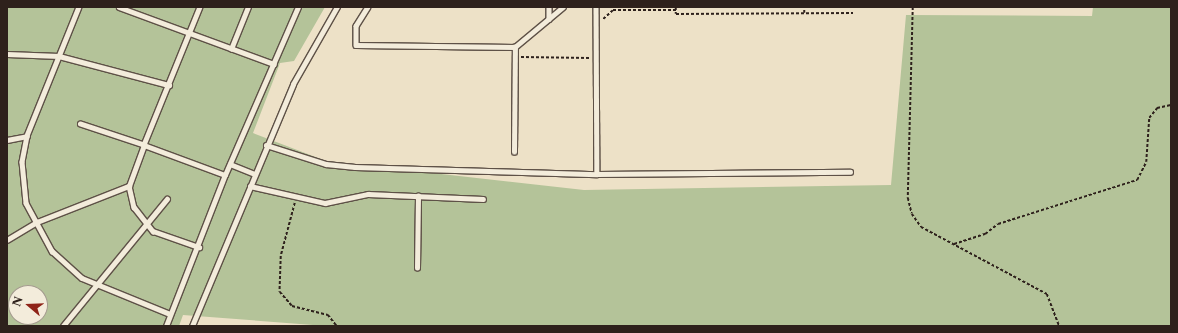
<!DOCTYPE html>
<html>
<head>
<meta charset="utf-8">
<style>
	body { margin:0 }
	#map { position:relative; width:1178px; height:333px; overflow:hidden; background:#ede1c7; font-family:"Libre Caslon Text",serif }
	div>[style] { position:absolute }
	[style*='--x'] { left:calc(var(--x)*1px); top:calc(var(--y)*1px); width:calc(var(--w)*1px); rotate:calc(var(--a)*1deg) }
	.green>* { inset:0; background:#b4c399 }
	.path>* { height:1.5px; margin-top:-0.75px; transform-origin:0; background:repeating-linear-gradient(90deg,#2e211c 0 3px,transparent 0 5px) }
	.roads { filter:drop-shadow(1px 0 #5e5147) drop-shadow(-1px 0 #5e5147) drop-shadow(0 1px #5e5147) drop-shadow(0 -1px #5e5147) }
	.service>* { height:4.5px; margin:-2.25px; padding:0 2.25px; transform-origin:2.25px; border-radius:2.25px; background:#f3ecdb }
	span { translate:-50% -50%; white-space:nowrap; text-align:center; line-height:1.15; -webkit-text-stroke:4px #f3ecdb; paint-order:stroke }
	.frame { position:absolute; inset:0; border:8px solid #2e211c; pointer-events:none }
	.north { position:absolute; left:8px; top:285px; width:40px; height:40px; box-sizing:border-box; background:#f3ecdb; border:1px solid #a49b8f; border-radius:50%; rotate:289deg; font-size:11px; font-weight:700; line-height:16px; text-align:center; color:#2e211c }
	.north::after { content:''; display:block; margin:auto; width:14px; height:18px; background:#8f2418; clip-path:polygon(50% 0,100% 100%,50% 72%,0 100%) }
</style>
</head>
<body>
<div id="map">
	<div class="green">
		<i style="clip-path:polygon(evenodd,7px 7px,325px 7px,294px 61px,280px 63px,253px 133px,326px 161px,584px 190px,891px 185px,906px 15px,1092px 16px,1093px 7px,1171px 7px,1171px 326px,326px 326px,183px 315px,179px 326px,7px 326px,7px 7px,16px 293px,40px 293px,40px 317px,16px 317px,16px 293px)"></i>
	</div>
	<div class="path">
		<i style="--x:676;--y:7;--w:7;--a:90"></i>
		<i style="--x:676;--y:14;--w:177;--a:-0.3"></i>
		<i style="--x:913;--y:7;--w:191;--a:91.5"></i>
		<i style="--x:908;--y:198;--w:16;--a:76"></i>
		<i style="--x:912;--y:214;--w:16;--a:55"></i>
		<i style="--x:921;--y:227;--w:143;--a:28"></i>
		<i style="--x:1047;--y:294;--w:34;--a:69"></i>
		<i style="--x:804;--y:13;--w:6;--a:-90"></i>
		<i style="--x:603;--y:19;--w:13;--a:-42"></i>
		<i style="--x:613;--y:10;--w:63;--a:0"></i>
		<i style="--x:521;--y:57;--w:69;--a:0.8"></i>
		<i style="--x:295;--y:203;--w:55;--a:104.8"></i>
		<i style="--x:281;--y:256;--w:36;--a:92"></i>
		<i style="--x:280;--y:292;--w:18;--a:49"></i>
		<i style="--x:292;--y:306;--w:37;--a:14"></i>
		<i style="--x:328;--y:315;--w:14;--a:51"></i>
		<i style="--x:954;--y:244;--w:33;--a:-18"></i>
		<i style="--x:985;--y:234;--w:16;--a:-38"></i>
		<i style="--x:998;--y:224;--w:146;--a:-17.6"></i>
		<i style="--x:1137;--y:180;--w:20;--a:-63"></i>
		<i style="--x:1146;--y:162;--w:44;--a:-86.1"></i>
		<i style="--x:1149;--y:118;--w:13;--a:-51"></i>
		<i style="--x:1157;--y:108;--w:14;--a:-12"></i>
	</div>
	<div class="roads">
		<div class="service">
			<i style="--x:79;--y:7;--w:139;--a:112"></i>
			<i style="--x:27;--y:136;--w:26;--a:101"></i>
			<i style="--x:22;--y:162;--w:41;--a:84.4"></i>
			<i style="--x:26;--y:203;--w:55;--a:61.6"></i>
			<i style="--x:52;--y:251;--w:40;--a:42"></i>
			<i style="--x:82;--y:278;--w:95;--a:22.2"></i>
			<i style="--x:119;--y:7;--w:165;--a:20.2"></i>
			<i style="--x:200;--y:7;--w:149;--a:112.1"></i>
			<i style="--x:144;--y:145;--w:86;--a:20.3"></i>
			<i style="--x:368;--y:7;--w:22;--a:122"></i>
			<i style="--x:356;--y:26;--w:19;--a:90"></i>
			<i style="--x:356;--y:45;--w:159;--a:0.7"></i>
			<i style="--x:515;--y:47;--w:62;--a:-39.8"></i>
			<i style="--x:549;--y:7;--w:12;--a:90"></i>
			<i style="--x:596;--y:7;--w:167;--a:89.7"></i>
			<i style="--x:231;--y:49;--w:45;--a:-68"></i>
			<i style="--x:7;--y:54;--w:52;--a:2.2"></i>
			<i style="--x:59;--y:56;--w:114;--a:14.8"></i>
			<i style="--x:7;--y:140;--w:20;--a:-11"></i>
			<i style="--x:266;--y:145;--w:63;--a:17.6"></i>
			<i style="--x:326;--y:164;--w:29;--a:6"></i>
			<i style="--x:355;--y:167;--w:242;--a:1.7"></i>
			<i style="--x:597;--y:174;--w:253;--a:-0.5"></i>
			<i style="--x:514;--y:152;--w:105;--a:-89.5"></i>
			<i style="--x:230;--y:164;--w:27;--a:22"></i>
			<i style="--x:129;--y:186;--w:22;--a:77"></i>
			<i style="--x:134;--y:207;--w:31;--a:52"></i>
			<i style="--x:153;--y:231;--w:49;--a:19.2"></i>
			<i style="--x:250;--y:186;--w:77;--a:12.8"></i>
			<i style="--x:325;--y:203;--w:44;--a:-11.8"></i>
			<i style="--x:368;--y:194;--w:115;--a:2.5"></i>
			<i style="--x:7;--y:240;--w:35;--a:-31"></i>
			<i style="--x:37;--y:222;--w:99;--a:-21.4"></i>
			<i style="--x:129;--y:186;--w:44;--a:-69.9"></i>
			<i style="--x:144;--y:145;--w:67;--a:-161.8"></i>
			<i style="--x:417;--y:268;--w:72;--a:-89.2"></i>
			<i style="--x:63;--y:326;--w:164;--a:-50.7"></i>
			<i style="--x:166;--y:326;--w:162;--a:-68.7"></i>
			<i style="--x:225;--y:175;--w:183;--a:-66.5"></i>
			<i style="--x:192;--y:326;--w:262;--a:-67.3"></i>
			<i style="--x:293;--y:84;--w:89;--a:-60.3"></i>
		</div>
	</div>
	<div class="frame"></div>
	<div class="north">N</div>
</div>
</body>
</html>
